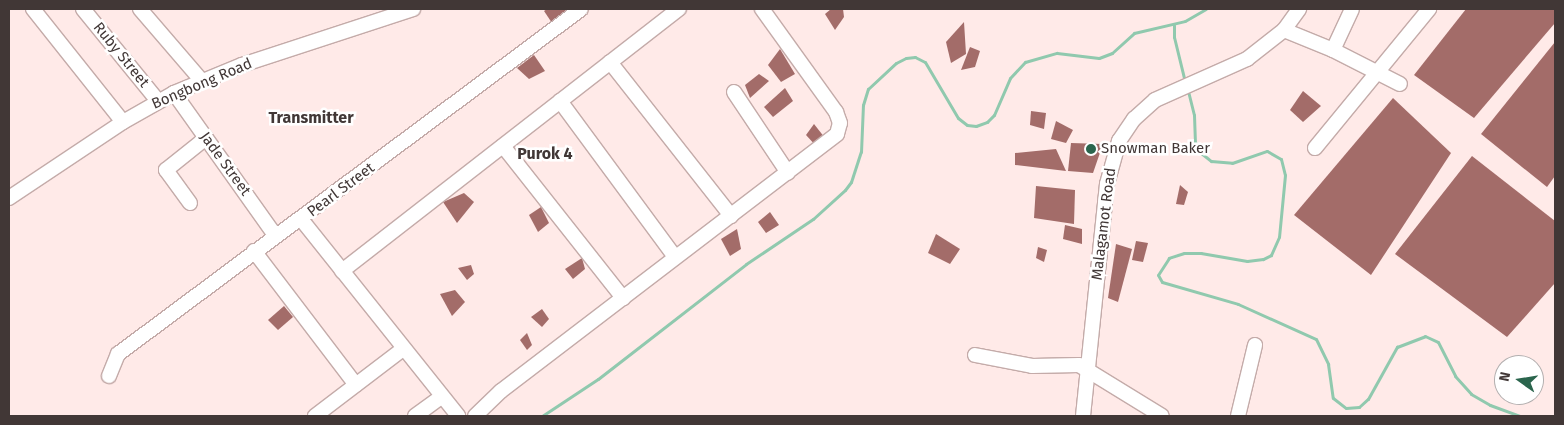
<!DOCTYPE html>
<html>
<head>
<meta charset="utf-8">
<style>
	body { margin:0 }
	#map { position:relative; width:1564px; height:425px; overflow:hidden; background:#ffeae8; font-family:"Fira Sans",sans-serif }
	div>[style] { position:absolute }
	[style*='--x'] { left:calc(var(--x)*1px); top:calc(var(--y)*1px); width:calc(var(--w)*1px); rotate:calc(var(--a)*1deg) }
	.stream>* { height:3px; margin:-1.5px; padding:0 1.5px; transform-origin:1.5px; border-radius:1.5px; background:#90c9ae }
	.building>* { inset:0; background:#a36c69 }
	.roads { filter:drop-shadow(1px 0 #c4aba9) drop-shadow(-1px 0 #c4aba9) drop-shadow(0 1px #c4aba9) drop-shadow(0 -1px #c4aba9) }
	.minor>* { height:14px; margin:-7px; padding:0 7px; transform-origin:7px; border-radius:7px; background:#fff }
	.dots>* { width:14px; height:14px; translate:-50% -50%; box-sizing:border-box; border:2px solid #fff; border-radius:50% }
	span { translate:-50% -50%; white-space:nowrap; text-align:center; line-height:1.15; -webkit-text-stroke:5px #fff; paint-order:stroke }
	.street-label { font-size:15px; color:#413736 }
	.poi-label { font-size:15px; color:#413736 }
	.left { translate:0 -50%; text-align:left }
	.neighbourhood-label { font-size:16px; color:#413736; font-weight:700 }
	.frame { position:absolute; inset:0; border:10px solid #413736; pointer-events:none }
	.north { position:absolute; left:1494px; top:355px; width:50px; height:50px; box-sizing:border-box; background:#fff; border:1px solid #b3afaf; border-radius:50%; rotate:283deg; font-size:14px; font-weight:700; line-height:20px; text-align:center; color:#413736 }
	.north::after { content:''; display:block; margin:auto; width:18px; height:22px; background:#2b654d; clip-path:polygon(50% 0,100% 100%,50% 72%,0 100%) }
</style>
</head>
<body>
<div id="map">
	<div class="stream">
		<i style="--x:1174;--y:25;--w:12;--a:90"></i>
		<i style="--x:1174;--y:37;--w:46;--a:76.3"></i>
		<i style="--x:1188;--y:91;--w:25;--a:76"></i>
		<i style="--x:1194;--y:115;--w:27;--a:88"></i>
		<i style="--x:1195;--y:142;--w:13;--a:61"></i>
		<i style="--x:1201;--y:153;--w:13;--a:39"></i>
		<i style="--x:1211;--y:161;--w:21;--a:5"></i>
		<i style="--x:1232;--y:163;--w:37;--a:-19"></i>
		<i style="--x:1267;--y:151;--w:16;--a:30"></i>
		<i style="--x:1281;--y:159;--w:16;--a:76"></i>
		<i style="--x:1285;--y:175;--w:62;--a:95.5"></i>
		<i style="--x:1279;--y:237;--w:20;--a:114"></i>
		<i style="--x:1271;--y:255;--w:9;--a:153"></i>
		<i style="--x:1263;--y:259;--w:16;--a:173"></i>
		<i style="--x:1247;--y:261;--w:47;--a:-170.1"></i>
		<i style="--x:1201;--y:253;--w:17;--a:180"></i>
		<i style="--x:1184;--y:253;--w:16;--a:162"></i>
		<i style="--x:1169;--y:258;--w:20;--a:123"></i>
		<i style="--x:1158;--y:275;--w:8;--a:60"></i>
		<i style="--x:1162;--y:282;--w:79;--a:16.1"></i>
		<i style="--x:1238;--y:304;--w:85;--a:24.2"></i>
		<i style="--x:1316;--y:339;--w:28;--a:64"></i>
		<i style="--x:1328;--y:364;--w:34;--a:82"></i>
		<i style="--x:1333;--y:398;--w:16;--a:38"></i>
		<i style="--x:1346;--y:408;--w:13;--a:-4"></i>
		<i style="--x:1359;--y:407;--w:12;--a:-42"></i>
		<i style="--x:1368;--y:399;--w:60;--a:-60.9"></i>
		<i style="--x:1397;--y:347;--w:30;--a:-21"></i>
		<i style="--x:1425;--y:336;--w:14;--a:25"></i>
		<i style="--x:1438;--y:342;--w:38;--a:63"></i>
		<i style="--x:1455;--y:376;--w:24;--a:48"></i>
		<i style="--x:1471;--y:394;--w:22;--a:30"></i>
		<i style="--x:1490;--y:405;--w:33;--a:20"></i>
		<i style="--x:542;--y:416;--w:67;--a:-33.5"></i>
		<i style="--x:598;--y:379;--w:187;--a:-37.8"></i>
		<i style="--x:746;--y:264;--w:81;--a:-33.9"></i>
		<i style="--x:813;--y:219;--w:43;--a:-42.2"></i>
		<i style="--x:845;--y:190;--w:10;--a:-53"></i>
		<i style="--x:851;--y:182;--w:32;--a:-72"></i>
		<i style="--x:861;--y:152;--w:47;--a:-87.6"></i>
		<i style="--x:863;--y:105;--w:17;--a:-73"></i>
		<i style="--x:868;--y:89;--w:38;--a:-43"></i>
		<i style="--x:896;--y:63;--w:11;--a:-27"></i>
		<i style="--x:906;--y:58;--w:9;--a:-6"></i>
		<i style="--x:915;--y:57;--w:11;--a:27"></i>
		<i style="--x:925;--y:62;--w:65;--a:59.5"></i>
		<i style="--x:958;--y:118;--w:11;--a:38"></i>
		<i style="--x:967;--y:125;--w:9;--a:6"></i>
		<i style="--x:976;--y:126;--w:12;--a:-20"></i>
		<i style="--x:987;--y:122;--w:10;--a:-45"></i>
		<i style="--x:994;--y:115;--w:40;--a:-66.6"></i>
		<i style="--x:1010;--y:78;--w:22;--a:-47"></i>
		<i style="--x:1025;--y:62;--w:33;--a:-16"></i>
		<i style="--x:1057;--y:53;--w:42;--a:6.8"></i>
		<i style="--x:1099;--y:58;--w:14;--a:-21"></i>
		<i style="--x:1112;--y:53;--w:30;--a:-42"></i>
		<i style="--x:1134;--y:33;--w:52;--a:-13.2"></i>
		<i style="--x:1185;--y:21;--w:24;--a:-30"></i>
	</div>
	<div class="building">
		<i style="clip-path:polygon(547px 9px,568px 9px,572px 14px,554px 26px,544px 11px)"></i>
		<i style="clip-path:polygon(831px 9px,843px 9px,844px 17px,835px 30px,825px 14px)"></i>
		<i style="clip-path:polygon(1466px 9px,1555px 9px,1555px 23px,1474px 118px,1414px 75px)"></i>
		<i style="clip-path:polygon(964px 22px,966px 54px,951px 63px,946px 42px)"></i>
		<i style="clip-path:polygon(1555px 42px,1555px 176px,1547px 187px,1481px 134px)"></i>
		<i style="clip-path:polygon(970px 47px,980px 51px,975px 67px,961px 70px)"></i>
		<i style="clip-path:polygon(780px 49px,795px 74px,781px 82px,768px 65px)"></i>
		<i style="clip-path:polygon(534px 55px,545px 71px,529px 79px,517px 68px)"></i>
		<i style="clip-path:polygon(759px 74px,769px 81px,750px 98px,745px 85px)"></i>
		<i style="clip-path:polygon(785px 88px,793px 101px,773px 117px,764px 107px)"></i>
		<i style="clip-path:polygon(1303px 91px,1321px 106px,1303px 122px,1290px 110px)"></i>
		<i style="clip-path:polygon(1393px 98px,1451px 153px,1371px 275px,1294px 215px)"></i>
		<i style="clip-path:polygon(1031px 111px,1046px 113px,1044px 129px,1030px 125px)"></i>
		<i style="clip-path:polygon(1056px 121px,1073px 130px,1066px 143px,1051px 139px)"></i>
		<i style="clip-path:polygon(814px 124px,825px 138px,817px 147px,806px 135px)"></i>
		<i style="clip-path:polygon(1071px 143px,1103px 144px,1093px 173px,1068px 171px)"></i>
		<i style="clip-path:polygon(1056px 149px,1066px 171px,1015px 165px,1015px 153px)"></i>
		<i style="clip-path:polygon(1472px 156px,1555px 221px,1555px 283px,1507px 337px,1395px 254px)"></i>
		<i style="clip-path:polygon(1180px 185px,1188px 192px,1184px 205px,1176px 204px)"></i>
		<i style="clip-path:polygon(1036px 186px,1075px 190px,1074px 224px,1034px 218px)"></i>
		<i style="clip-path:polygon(464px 193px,474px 202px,457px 223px,443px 202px)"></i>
		<i style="clip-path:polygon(541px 207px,549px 223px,538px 232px,529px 215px)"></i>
		<i style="clip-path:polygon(770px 212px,779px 225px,766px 233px,758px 222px)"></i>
		<i style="clip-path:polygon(1065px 225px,1082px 229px,1082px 244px,1063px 239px)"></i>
		<i style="clip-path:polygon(737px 229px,741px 249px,730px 256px,721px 239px)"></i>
		<i style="clip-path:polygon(936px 234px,960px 249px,950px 264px,928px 253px)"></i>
		<i style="clip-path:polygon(1136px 241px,1148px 243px,1143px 262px,1132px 260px)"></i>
		<i style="clip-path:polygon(1116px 244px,1132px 249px,1118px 302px,1108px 298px)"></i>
		<i style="clip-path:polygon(1038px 247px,1047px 250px,1044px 262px,1036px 258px)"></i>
		<i style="clip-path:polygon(582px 258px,585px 269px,573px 279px,565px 269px)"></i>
		<i style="clip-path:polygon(471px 265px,474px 274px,467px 280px,458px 268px)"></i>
		<i style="clip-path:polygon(455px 290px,465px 302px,452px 316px,440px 294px)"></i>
		<i style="clip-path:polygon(284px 306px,293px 317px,278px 330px,268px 320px)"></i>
		<i style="clip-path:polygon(542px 309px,549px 319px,542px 327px,531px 317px)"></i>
		<i style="clip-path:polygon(527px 333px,532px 345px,527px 350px,520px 340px)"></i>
	</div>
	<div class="roads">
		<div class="minor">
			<i style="--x:33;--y:9;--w:144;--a:51.5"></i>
			<i style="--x:83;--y:9;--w:119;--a:50.8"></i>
			<i style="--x:140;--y:9;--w:95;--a:49.3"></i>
			<i style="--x:1284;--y:30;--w:53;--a:22.2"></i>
			<i style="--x:1333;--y:50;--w:75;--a:26.9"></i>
			<i style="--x:1333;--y:50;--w:45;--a:-65.1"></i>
			<i style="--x:610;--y:62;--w:196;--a:51.8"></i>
			<i style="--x:734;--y:92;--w:97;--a:56.3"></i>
			<i style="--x:174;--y:93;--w:174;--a:54.6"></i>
			<i style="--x:560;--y:101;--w:194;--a:53.6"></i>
			<i style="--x:503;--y:146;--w:194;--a:51.7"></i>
			<i style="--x:1315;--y:148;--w:180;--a:-50.6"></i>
			<i style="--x:9;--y:198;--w:137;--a:-33.7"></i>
			<i style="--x:123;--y:122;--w:59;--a:-29.6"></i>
			<i style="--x:174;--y:93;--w:74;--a:-22.4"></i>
			<i style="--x:242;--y:65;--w:180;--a:-18.1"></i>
			<i style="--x:190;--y:203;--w:41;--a:-126"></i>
			<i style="--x:166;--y:170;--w:51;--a:-38.7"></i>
			<i style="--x:301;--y:219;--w:252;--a:51.4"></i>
			<i style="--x:254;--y:251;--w:168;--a:52.7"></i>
			<i style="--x:342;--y:271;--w:427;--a:-37.9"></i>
			<i style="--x:975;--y:355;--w:58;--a:10.9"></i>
			<i style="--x:1032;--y:366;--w:47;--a:-1.2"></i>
			<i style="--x:1079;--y:365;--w:97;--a:31.6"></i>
			<i style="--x:109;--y:376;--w:24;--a:-68"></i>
			<i style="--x:118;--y:354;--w:577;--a:-36.69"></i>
			<i style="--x:315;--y:416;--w:111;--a:-37.3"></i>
			<i style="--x:415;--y:416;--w:32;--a:-36"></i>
			<i style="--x:475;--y:416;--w:36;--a:-44"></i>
			<i style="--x:501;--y:391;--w:423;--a:-37.4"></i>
			<i style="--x:837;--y:134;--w:11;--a:-75"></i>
			<i style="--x:840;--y:123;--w:12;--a:-110"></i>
			<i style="--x:836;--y:112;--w:127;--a:-125.7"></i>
			<i style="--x:1083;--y:416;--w:233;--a:-84.1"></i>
			<i style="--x:1107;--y:184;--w:45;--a:-74.4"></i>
			<i style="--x:1119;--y:141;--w:27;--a:-56"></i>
			<i style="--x:1134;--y:119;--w:28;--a:-42"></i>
			<i style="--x:1155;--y:100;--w:101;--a:-24"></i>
			<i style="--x:1247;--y:59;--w:47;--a:-38.1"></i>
			<i style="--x:1284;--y:30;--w:26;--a:-54"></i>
			<i style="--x:1238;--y:416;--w:73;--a:-76.5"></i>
		</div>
	</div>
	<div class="dots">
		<i style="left:1091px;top:149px;background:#2b654d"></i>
	</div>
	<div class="street-label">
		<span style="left:121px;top:55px;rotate:51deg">Ruby Street</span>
		<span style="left:202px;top:84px;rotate:-23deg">Bongbong Road</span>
		<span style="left:225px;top:164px;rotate:54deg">Jade Street</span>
		<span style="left:341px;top:190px;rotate:-37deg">Pearl Street</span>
		<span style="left:1104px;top:224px;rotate:-83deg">Malagamot Road</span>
	</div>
	<div class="poi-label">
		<span class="left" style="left:1101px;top:149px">Snowman Baker</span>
	</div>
	<div class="neighbourhood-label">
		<span style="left:311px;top:118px">Transmitter</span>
		<span style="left:545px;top:154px">Purok 4</span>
	</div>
	<div class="frame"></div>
	<div class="north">N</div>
</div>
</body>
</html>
